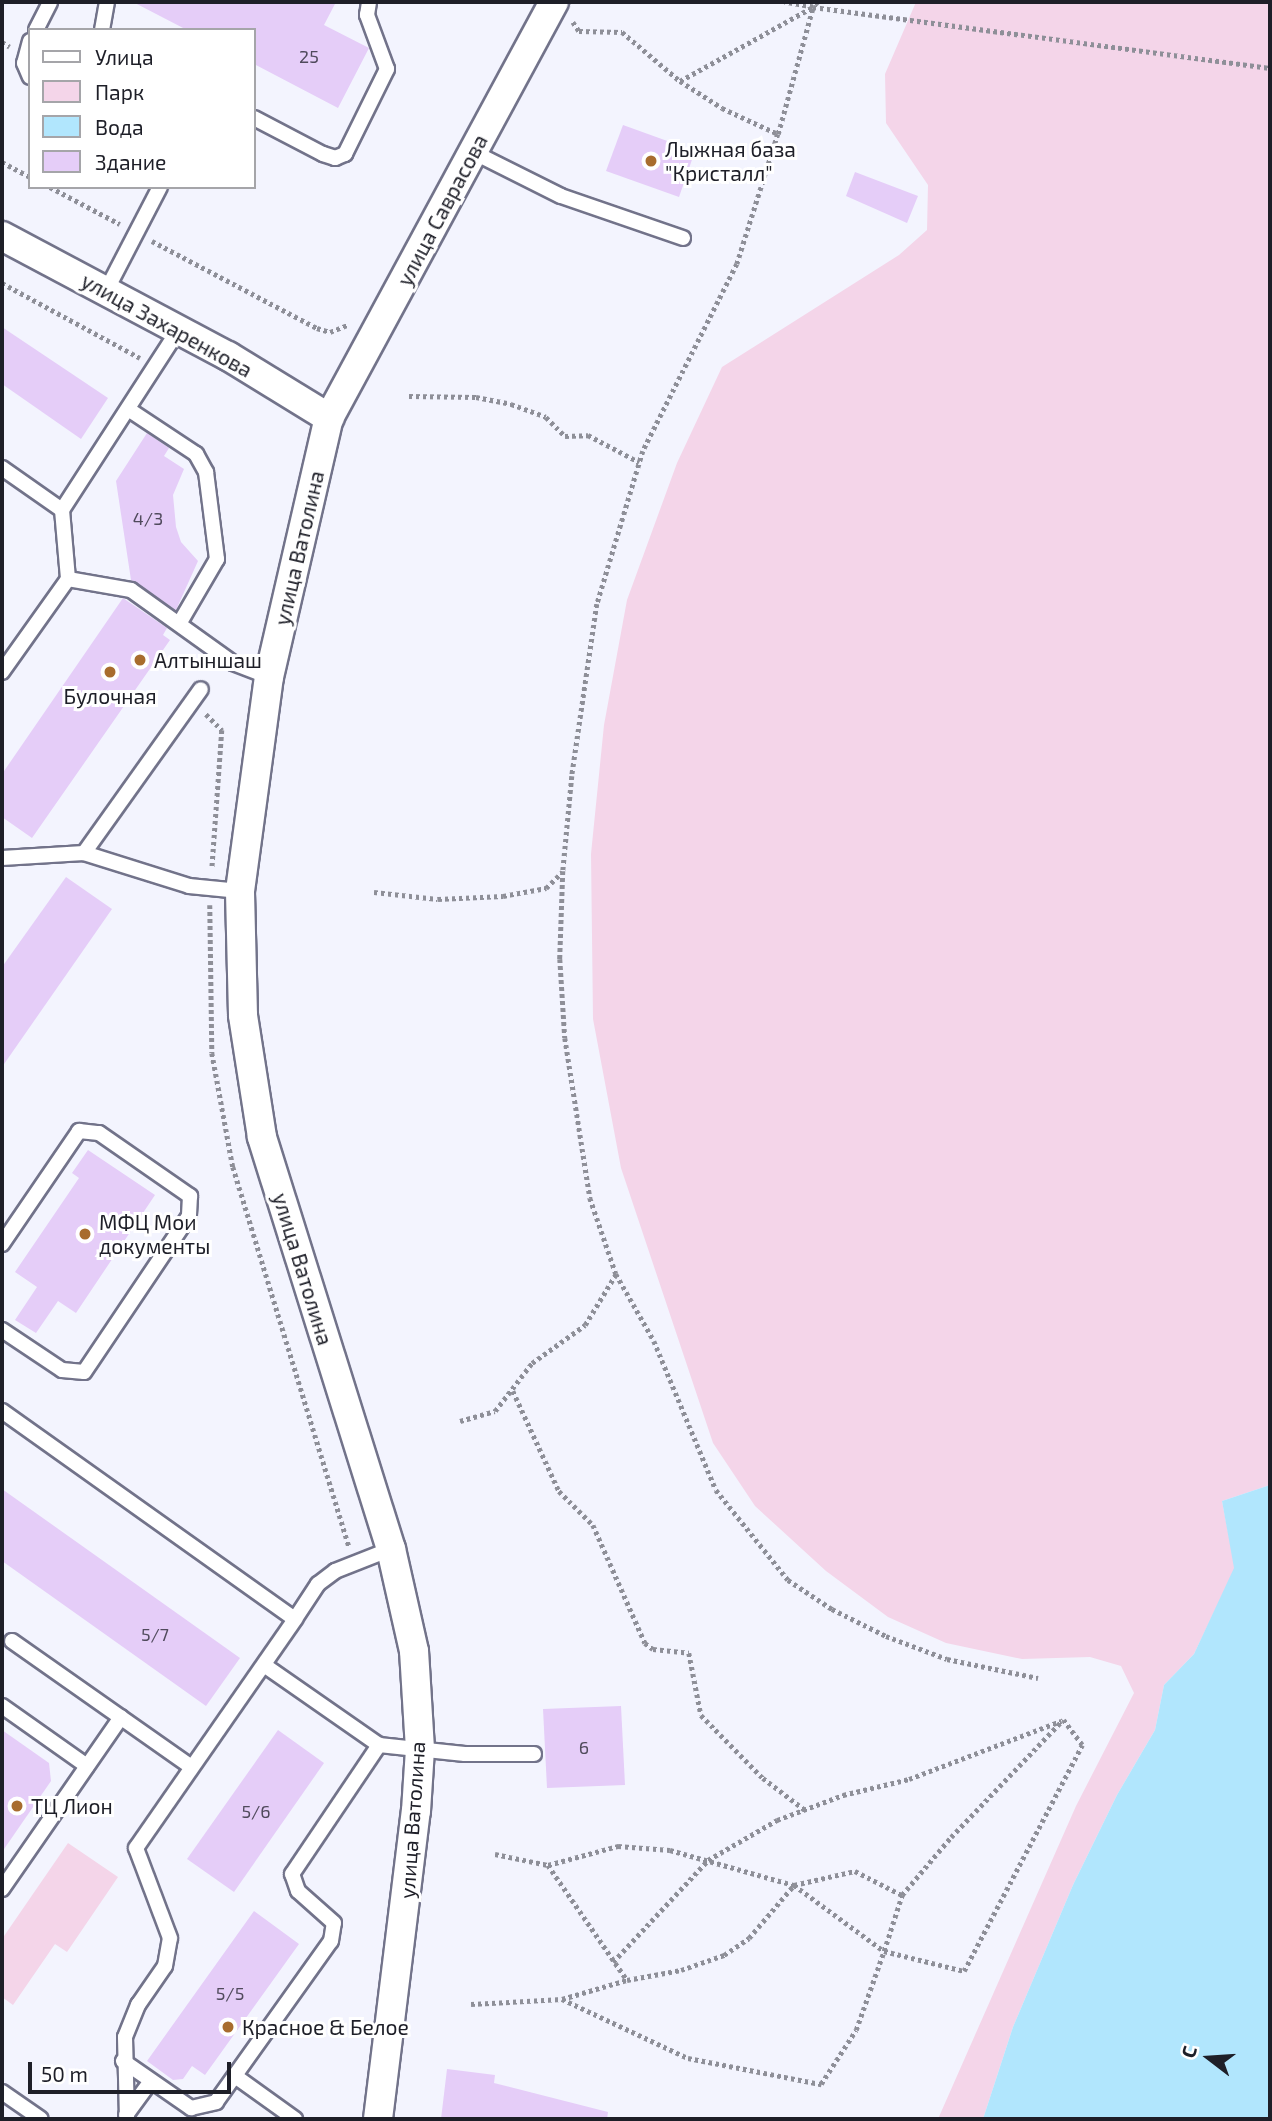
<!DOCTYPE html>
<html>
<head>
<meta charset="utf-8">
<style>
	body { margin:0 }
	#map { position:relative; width:1272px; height:2121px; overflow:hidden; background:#f3f4fe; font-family:"Exo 2",sans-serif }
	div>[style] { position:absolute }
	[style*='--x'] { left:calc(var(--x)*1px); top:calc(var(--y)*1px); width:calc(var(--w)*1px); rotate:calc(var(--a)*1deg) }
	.green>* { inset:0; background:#f4d5e9 }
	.water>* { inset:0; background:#b1e6fd }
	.building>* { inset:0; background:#e5cdf8 }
	.path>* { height:4.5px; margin-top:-2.25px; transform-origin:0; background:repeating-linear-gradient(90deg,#8e8f98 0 3.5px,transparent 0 7px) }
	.roads { filter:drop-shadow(2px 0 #72738a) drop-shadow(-2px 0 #72738a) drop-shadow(0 2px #72738a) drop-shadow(0 -2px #72738a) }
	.lane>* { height:14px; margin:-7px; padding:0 7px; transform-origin:7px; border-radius:7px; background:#fff }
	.street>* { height:28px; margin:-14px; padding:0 14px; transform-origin:14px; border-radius:14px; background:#fff }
	.dots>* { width:19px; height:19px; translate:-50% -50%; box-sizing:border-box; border:4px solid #fff; border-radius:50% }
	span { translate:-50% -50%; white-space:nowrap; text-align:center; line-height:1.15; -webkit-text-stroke:6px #fff; paint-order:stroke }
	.number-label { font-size:18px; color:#504a5c }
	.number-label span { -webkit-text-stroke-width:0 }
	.poi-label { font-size:21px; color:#1e1f28 }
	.left { translate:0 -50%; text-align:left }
	.street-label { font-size:21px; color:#1e1f28 }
	.frame { position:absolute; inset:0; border:4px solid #1e1f28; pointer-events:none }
	.legend { position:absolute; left:28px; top:28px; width:228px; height:161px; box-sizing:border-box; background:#fff; border:2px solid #a5a5a9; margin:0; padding:9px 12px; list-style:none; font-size:21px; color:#1e1f28 }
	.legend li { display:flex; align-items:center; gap:14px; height:35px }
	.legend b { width:35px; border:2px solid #a5a5a9 }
	.north { position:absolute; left:1174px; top:2023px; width:70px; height:70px; -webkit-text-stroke:5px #fff; paint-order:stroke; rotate:287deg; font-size:19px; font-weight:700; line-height:28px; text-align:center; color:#1e1f28 }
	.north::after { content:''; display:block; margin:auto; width:24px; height:32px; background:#1e1f28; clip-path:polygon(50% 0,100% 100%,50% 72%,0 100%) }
	.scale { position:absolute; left:28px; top:2062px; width:203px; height:32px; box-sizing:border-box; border:4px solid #1e1f28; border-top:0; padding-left:9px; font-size:21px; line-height:24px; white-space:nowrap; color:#1e1f28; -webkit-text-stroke:5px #fff; paint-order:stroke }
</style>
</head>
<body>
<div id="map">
	<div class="green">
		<i style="clip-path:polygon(916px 2px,1270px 2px,1270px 1485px,1222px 1501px,1235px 1568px,1194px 1654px,1164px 1685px,1155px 1730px,1117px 1795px,1073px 1885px,1013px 2027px,983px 2119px,938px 2119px,1076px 1806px,1134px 1693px,1121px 1666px,1090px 1657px,1022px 1659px,946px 1643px,888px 1617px,826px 1571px,755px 1506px,713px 1443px,621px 1168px,593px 1019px,591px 854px,604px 725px,627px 600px,677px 463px,722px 367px,899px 255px,927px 230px,928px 185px,886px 123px,885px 74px)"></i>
		<i style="clip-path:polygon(68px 1843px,118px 1877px,67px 1952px,55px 1944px,13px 2005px,2px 1997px,2px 1939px)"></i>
	</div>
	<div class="water">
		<i style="clip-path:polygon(1270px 1485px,1270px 2119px,983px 2119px,1013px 2027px,1073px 1885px,1117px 1795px,1155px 1730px,1164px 1685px,1194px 1654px,1234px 1568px,1222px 1501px)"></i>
	</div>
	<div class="building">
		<i style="clip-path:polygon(133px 2px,336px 2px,324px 25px,369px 48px,338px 108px,254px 64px,254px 30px,187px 30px)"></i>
		<i style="clip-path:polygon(623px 125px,695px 151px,679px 197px,606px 171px)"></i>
		<i style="clip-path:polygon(855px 172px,918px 196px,907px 223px,846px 196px)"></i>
		<i style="clip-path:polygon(2px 327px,108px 398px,81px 439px,2px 384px)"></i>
		<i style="clip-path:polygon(147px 433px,169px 448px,164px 456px,184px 469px,173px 495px,176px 527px,181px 542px,198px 561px,176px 610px,131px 580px,116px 481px)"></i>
		<i style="clip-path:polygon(123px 598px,167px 628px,163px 635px,170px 640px,32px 838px,2px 817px,2px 774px)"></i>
		<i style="clip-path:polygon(66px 877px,112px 909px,2px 1067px,2px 967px)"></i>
		<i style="clip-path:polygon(88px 1150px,155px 1195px,76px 1313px,58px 1301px,36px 1333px,15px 1320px,37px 1287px,15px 1272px,79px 1178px,72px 1173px)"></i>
		<i style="clip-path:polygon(2px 1489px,240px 1658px,206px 1706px,2px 1561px)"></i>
		<i style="clip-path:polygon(621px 1706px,625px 1785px,547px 1788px,543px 1709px)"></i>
		<i style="clip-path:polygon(2px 1730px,49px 1763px,51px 1781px,2px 1852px)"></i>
		<i style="clip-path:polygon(278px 1730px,324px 1763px,234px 1892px,187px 1859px)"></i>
		<i style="clip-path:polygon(254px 1911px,299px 1944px,205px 2075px,192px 2066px,183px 2079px,173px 2080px,147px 2061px)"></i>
		<i style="clip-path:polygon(447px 2069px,495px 2075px,494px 2083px,608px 2112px,607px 2119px,441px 2119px)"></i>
	</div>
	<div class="path">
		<i style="--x:818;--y:2;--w:7;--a:135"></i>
		<i style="--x:813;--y:7;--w:461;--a:7.6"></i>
		<i style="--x:573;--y:22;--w:11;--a:56"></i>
		<i style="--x:579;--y:31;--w:43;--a:1.3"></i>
		<i style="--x:622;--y:32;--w:76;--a:40.2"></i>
		<i style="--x:680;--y:81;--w:50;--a:32.7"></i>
		<i style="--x:722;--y:108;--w:62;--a:24.9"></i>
		<i style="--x:778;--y:134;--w:136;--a:107.5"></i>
		<i style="--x:737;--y:264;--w:209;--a:116.7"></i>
		<i style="--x:643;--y:451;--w:160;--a:106.7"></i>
		<i style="--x:597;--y:604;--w:174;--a:98.3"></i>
		<i style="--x:572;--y:776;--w:95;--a:95.4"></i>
		<i style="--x:563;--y:871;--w:88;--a:92"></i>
		<i style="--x:560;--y:959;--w:79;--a:86.4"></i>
		<i style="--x:565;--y:1038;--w:162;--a:81.1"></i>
		<i style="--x:590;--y:1198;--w:80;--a:71.1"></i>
		<i style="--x:616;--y:1274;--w:77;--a:60.4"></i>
		<i style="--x:654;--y:1341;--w:161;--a:67.4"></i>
		<i style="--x:716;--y:1490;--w:115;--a:51.3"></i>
		<i style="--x:788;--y:1580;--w:53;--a:33.4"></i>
		<i style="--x:832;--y:1609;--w:60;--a:26.6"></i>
		<i style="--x:886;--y:1636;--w:65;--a:20.7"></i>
		<i style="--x:947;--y:1659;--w:93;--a:11.8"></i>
		<i style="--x:2;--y:42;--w:9;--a:32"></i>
		<i style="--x:680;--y:81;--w:152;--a:-29.1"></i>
		<i style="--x:813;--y:7;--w:29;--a:-170"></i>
		<i style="--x:778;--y:134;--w:132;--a:-74.6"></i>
		<i style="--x:2;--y:162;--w:32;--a:28"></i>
		<i style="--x:50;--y:187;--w:79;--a:27.9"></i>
		<i style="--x:152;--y:241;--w:187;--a:27.8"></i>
		<i style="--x:317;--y:328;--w:14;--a:17"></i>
		<i style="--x:330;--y:332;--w:18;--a:-22"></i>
		<i style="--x:2;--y:283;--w:157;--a:28.5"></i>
		<i style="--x:409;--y:396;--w:67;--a:0.9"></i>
		<i style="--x:476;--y:397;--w:36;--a:11"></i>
		<i style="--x:511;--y:404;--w:37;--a:20"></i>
		<i style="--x:546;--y:417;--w:27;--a:45"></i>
		<i style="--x:565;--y:436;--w:23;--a:-2"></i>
		<i style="--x:588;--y:435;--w:58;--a:27.9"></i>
		<i style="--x:206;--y:714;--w:23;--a:45"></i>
		<i style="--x:222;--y:730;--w:139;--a:94.1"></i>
		<i style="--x:374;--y:892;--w:64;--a:6.2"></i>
		<i style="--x:438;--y:899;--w:65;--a:-2.6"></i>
		<i style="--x:503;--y:896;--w:44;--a:-10.5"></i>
		<i style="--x:546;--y:888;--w:23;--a:-45"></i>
		<i style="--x:210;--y:905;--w:148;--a:89.2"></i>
		<i style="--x:212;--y:1053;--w:116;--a:79.6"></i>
		<i style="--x:233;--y:1167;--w:396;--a:73"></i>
		<i style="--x:513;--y:1391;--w:110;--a:65.3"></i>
		<i style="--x:559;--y:1491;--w:48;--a:45"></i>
		<i style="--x:593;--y:1525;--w:129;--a:66.2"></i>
		<i style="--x:645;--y:1643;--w:10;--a:37"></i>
		<i style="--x:653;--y:1649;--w:36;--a:6"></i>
		<i style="--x:689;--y:1653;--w:63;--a:79"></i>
		<i style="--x:701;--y:1715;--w:88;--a:45.5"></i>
		<i style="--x:763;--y:1778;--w:53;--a:37.3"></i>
		<i style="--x:460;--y:1421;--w:36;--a:-16"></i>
		<i style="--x:495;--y:1411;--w:61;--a:-52.4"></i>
		<i style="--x:532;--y:1363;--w:65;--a:-35.6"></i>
		<i style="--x:585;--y:1325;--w:60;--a:-58.7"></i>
		<i style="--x:495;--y:1854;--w:54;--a:11.7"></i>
		<i style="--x:548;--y:1865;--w:73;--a:-15.2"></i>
		<i style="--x:618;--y:1846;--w:52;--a:4.4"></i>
		<i style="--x:670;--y:1850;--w:129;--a:15.8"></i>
		<i style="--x:794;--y:1885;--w:63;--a:-12.9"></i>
		<i style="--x:855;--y:1871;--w:53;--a:27.1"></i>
		<i style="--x:548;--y:1865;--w:140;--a:55.5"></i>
		<i style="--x:627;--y:1980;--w:55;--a:-10.5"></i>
		<i style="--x:681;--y:1970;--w:46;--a:-19.2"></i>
		<i style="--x:724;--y:1955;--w:30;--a:-34"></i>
		<i style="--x:749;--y:1938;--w:70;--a:-49.7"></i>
		<i style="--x:794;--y:1885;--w:112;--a:36.3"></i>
		<i style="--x:884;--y:1951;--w:59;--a:-72.2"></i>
		<i style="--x:902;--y:1895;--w:76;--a:-49.8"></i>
		<i style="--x:951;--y:1837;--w:162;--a:-46.3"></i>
		<i style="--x:613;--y:1962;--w:139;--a:-47"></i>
		<i style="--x:708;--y:1860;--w:80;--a:-30.1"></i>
		<i style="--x:777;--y:1820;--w:71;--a:-20.7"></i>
		<i style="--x:843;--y:1795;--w:68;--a:-13.6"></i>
		<i style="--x:909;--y:1779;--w:163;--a:-20.9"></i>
		<i style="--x:562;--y:1999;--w:139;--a:25.1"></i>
		<i style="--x:688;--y:2058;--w:136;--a:11.1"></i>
		<i style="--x:821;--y:2084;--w:64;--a:-57.1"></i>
		<i style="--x:856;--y:2030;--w:84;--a:-70.5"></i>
		<i style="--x:884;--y:1951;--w:82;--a:14"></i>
		<i style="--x:964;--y:1971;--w:255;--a:-62.4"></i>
		<i style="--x:1082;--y:1745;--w:31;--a:-127"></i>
		<i style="--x:471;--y:2004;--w:91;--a:-3.1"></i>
		<i style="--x:562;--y:1999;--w:68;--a:-16.3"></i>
	</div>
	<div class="roads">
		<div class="lane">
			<i style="--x:36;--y:30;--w:31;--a:-63"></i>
			<i style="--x:102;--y:30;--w:28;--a:-80"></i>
			<i style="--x:30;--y:41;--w:23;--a:105"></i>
			<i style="--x:24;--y:63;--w:15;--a:67"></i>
			<i style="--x:254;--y:118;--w:78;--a:27.6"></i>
			<i style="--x:323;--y:154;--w:13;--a:18"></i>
			<i style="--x:335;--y:158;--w:11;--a:-22"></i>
			<i style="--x:345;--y:154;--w:95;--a:-63.7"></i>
			<i style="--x:387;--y:69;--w:58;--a:-110.3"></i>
			<i style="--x:367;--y:15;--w:13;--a:-81"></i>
			<i style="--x:473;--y:152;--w:98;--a:26.6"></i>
			<i style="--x:561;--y:196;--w:129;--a:19"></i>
			<i style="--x:106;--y:291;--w:117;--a:-62.6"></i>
			<i style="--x:128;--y:409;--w:82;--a:33.5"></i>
			<i style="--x:196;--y:454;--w:21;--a:61"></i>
			<i style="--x:206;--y:472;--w:88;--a:82.8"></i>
			<i style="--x:217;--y:559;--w:75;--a:120.3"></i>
			<i style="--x:2;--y:468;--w:73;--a:35"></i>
			<i style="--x:62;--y:510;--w:69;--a:85"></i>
			<i style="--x:68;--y:579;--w:114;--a:125.4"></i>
			<i style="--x:62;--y:510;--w:216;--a:-57.1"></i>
			<i style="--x:68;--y:579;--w:64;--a:9.9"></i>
			<i style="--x:131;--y:590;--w:125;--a:35.6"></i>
			<i style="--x:233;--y:663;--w:39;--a:21"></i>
			<i style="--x:84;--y:853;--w:201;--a:-54.5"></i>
			<i style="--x:2;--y:858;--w:82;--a:-3.5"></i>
			<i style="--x:84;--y:853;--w:110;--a:17.4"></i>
			<i style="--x:189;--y:886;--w:51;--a:5.6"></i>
			<i style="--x:2;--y:1244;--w:137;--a:-55.7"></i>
			<i style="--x:79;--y:1131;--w:20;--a:6"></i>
			<i style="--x:99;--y:1133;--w:111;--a:34.7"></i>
			<i style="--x:190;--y:1196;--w:20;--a:93"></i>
			<i style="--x:189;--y:1216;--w:188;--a:123.9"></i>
			<i style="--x:84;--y:1372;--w:22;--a:-175"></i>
			<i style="--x:62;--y:1370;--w:72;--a:-146.3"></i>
			<i style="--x:2;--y:1411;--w:359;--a:35.4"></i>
			<i style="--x:295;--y:1619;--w:42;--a:-56.7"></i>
			<i style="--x:318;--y:1584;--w:21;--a:-37"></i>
			<i style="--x:335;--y:1571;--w:60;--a:-21.4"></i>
			<i style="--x:12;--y:1641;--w:218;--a:35.1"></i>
			<i style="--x:264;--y:1665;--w:140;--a:34.8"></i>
			<i style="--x:379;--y:1745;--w:86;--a:6"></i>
			<i style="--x:465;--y:1754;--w:69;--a:0"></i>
			<i style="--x:2;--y:1706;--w:104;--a:35.2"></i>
			<i style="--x:2;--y:1889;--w:209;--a:-55.3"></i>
			<i style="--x:123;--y:2061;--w:83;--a:34.7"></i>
			<i style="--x:191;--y:2108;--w:26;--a:-13"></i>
			<i style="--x:216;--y:2102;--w:198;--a:-54.5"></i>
			<i style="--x:331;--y:1941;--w:18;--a:-81"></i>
			<i style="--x:334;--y:1923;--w:48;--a:-138.4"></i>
			<i style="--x:298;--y:1891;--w:18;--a:-109"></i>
			<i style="--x:292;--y:1874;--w:156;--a:-56"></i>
			<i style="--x:235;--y:2076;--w:74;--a:35.6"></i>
			<i style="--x:2;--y:2092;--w:47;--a:34.7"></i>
			<i style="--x:126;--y:2115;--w:42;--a:-53.7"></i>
			<i style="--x:127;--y:2119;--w:82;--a:-91.4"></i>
			<i style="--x:125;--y:2037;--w:35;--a:-68"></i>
			<i style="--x:138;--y:2005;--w:47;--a:-55.3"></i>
			<i style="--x:165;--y:1966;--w:28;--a:-80"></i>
			<i style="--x:170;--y:1938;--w:96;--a:-110.7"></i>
			<i style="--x:136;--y:1848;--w:279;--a:-55.2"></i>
		</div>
		<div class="street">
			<i style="--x:2;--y:236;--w:256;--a:28"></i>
			<i style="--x:228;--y:356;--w:119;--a:31.5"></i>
			<i style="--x:378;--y:2119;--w:310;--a:-83"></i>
			<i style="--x:416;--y:1811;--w:62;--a:-86.3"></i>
			<i style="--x:420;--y:1749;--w:98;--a:-93.5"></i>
			<i style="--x:414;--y:1651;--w:105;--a:-102.7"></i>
			<i style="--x:391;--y:1549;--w:432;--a:-107.4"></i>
			<i style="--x:262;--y:1137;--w:123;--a:-98.9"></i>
			<i style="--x:243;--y:1015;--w:124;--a:-91.4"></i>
			<i style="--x:240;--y:891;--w:216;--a:-82.3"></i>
			<i style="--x:269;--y:677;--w:266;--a:-77"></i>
			<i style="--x:329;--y:418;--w:473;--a:-61.6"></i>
		</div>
	</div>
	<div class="dots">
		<i style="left:651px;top:161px;background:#a86c2e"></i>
		<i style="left:140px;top:660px;background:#a86c2e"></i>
		<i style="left:110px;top:672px;background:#a86c2e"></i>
		<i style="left:85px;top:1234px;background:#a86c2e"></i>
		<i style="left:17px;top:1806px;background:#a86c2e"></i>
		<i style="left:228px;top:2027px;background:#a86c2e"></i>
	</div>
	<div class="number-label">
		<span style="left:309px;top:56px">25</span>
		<span style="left:148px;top:518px">4/3</span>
		<span style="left:155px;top:1634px">5/7</span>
		<span style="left:584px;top:1747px">6</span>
		<span style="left:256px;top:1811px">5/6</span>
		<span style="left:230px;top:1993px">5/5</span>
	</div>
	<div class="poi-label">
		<span class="left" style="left:665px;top:161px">Лыжная база<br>"Кристалл"</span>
		<span class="left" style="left:154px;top:660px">Алтыншаш</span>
		<span style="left:110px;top:696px">Булочная</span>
		<span class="left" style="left:99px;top:1234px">МФЦ Мои<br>документы</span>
		<span class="left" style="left:31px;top:1806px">ТЦ Лион</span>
		<span class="left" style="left:242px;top:2027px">Красное &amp; Белое</span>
	</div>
	<div class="street-label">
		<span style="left:442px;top:210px;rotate:-62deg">улица Саврасова</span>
		<span style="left:167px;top:325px;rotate:29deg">улица Захаренкова</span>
		<span style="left:299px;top:548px;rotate:-77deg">улица Ватолина</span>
		<span style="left:303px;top:1269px;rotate:73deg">улица Ватолина</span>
		<span style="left:412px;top:1820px;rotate:-86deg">улица Ватолина</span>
	</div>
	<div class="frame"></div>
	<ul class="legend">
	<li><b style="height:9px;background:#fff"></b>Улица</li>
	<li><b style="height:19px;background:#f4d5e9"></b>Парк</li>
	<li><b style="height:19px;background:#b1e6fd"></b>Вода</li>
	<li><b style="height:19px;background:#e5cdf8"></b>Здание</li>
	</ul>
	<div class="north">С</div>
	<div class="scale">50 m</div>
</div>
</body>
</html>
